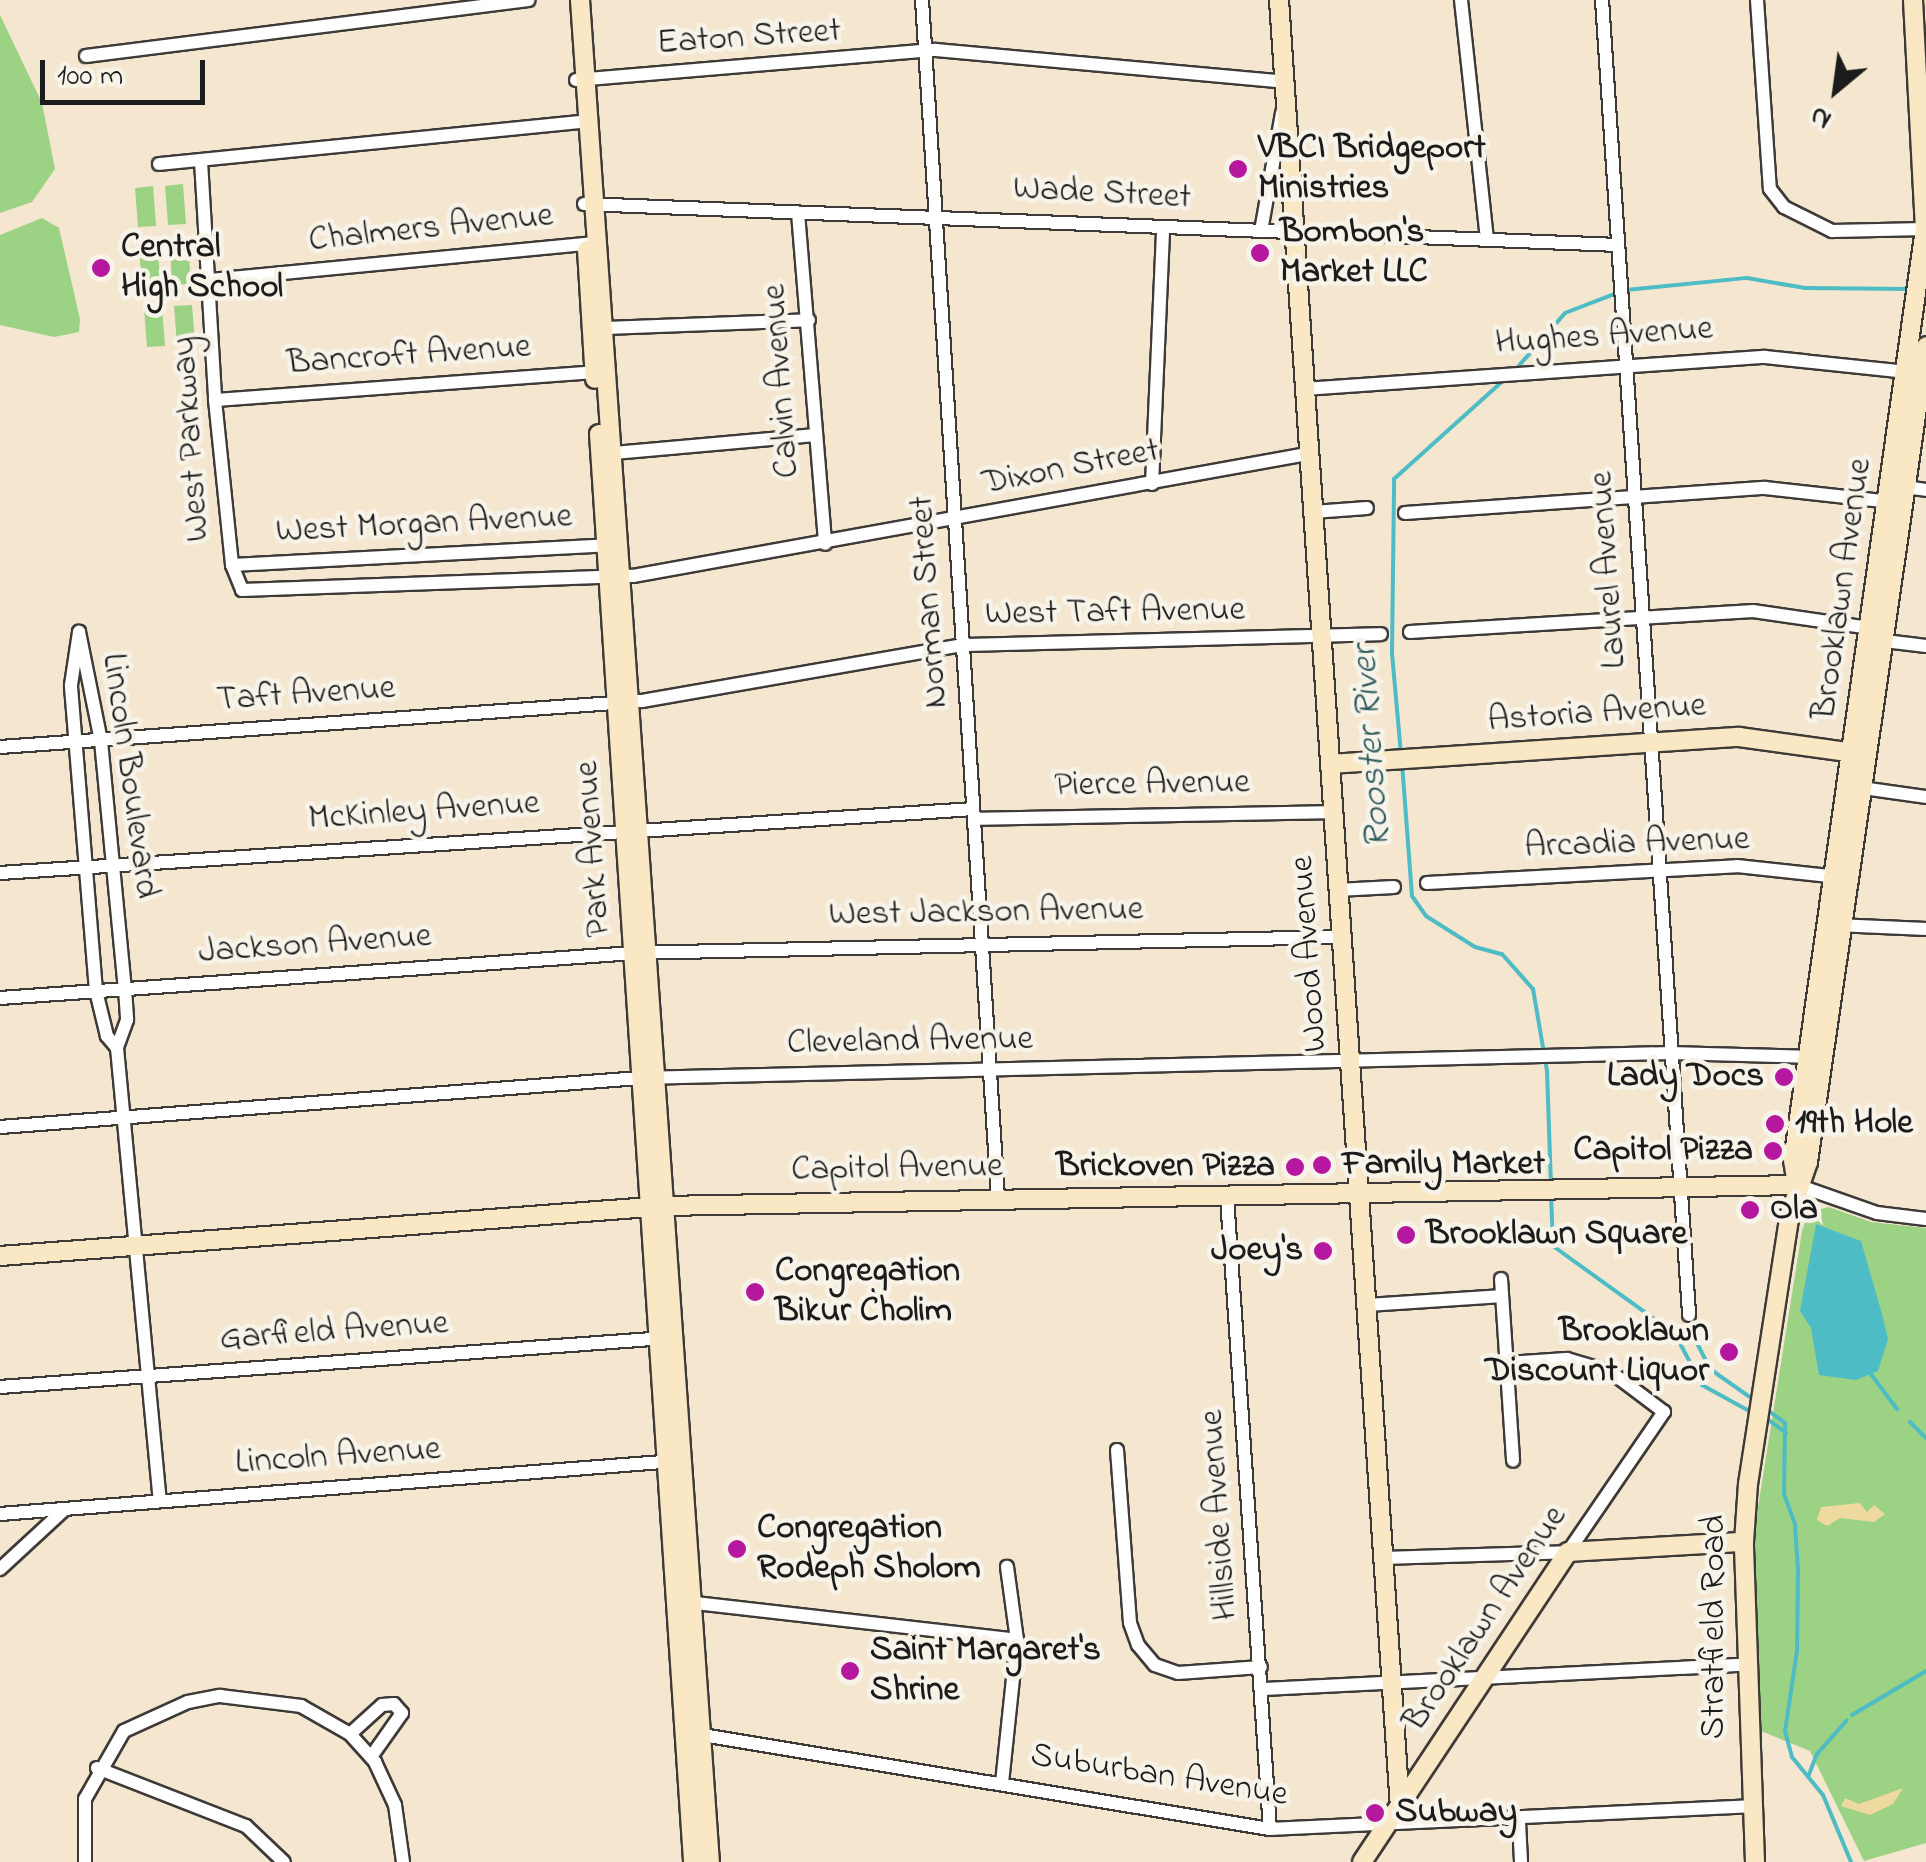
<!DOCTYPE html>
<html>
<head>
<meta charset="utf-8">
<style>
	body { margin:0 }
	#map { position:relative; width:1926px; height:1862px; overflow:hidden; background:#f5e6d0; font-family:"Indie Flower",sans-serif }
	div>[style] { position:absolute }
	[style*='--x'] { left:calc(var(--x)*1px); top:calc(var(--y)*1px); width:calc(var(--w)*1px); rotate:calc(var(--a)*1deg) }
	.green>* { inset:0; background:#9cd284 }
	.sand>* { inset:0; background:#eeda9e }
	.water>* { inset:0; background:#4ebcc5 }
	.stream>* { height:4px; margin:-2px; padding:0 2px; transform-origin:2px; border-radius:2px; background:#4ebcc5 }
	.roads { filter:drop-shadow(2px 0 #3d3a37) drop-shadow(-2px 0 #3d3a37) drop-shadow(0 2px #3d3a37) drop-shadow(0 -2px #3d3a37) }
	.street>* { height:12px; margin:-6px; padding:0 6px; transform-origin:6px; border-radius:6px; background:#fff }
	.secondary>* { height:18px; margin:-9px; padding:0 9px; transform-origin:9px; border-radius:9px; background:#fae7c3 }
	.dots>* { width:28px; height:28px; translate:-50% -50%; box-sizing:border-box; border:5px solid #f7f3e8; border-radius:50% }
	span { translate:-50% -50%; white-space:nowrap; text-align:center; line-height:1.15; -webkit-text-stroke:9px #f7f3e8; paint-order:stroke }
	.street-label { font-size:35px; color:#1c1c1c }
	.poi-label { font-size:35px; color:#1c1c1c; font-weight:700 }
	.left { translate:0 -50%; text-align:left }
	.right { translate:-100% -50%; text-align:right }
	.water-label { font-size:38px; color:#305c60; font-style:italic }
	.north { position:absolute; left:1786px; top:40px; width:100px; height:100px; -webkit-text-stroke:8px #f7f3e8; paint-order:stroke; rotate:209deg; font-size:28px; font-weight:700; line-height:40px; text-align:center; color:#1c1c1c }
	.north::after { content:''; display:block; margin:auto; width:35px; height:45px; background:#1c1c1c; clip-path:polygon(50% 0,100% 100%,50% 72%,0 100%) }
	.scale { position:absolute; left:40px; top:60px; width:165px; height:45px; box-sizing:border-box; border:5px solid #1c1c1c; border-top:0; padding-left:12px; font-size:30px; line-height:35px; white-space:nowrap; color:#1c1c1c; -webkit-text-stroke:8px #f7f3e8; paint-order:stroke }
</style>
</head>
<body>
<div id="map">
	<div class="green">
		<i style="clip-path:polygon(0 15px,42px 103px,55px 169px,32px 202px,0 213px)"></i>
		<i style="clip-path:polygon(183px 184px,186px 224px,168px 225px,165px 186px)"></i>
		<i style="clip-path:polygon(153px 186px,156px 226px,138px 227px,135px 188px)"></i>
		<i style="clip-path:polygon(42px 218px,59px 228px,80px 319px,79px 332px,54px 337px,0 325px,0 235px)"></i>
		<i style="clip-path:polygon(188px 245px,191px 284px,172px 285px,170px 246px)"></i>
		<i style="clip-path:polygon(158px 247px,160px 286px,142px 287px,139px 248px)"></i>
		<i style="clip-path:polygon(192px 305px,195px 344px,177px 345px,174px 306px)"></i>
		<i style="clip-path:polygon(162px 307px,165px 346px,147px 347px,144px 308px)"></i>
		<i style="clip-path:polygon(1829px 1207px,1871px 1222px,1926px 1228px,1926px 1843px,1864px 1861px,1810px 1751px,1756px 1729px,1752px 1545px,1802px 1231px,1809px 1212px)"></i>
	</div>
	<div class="sand">
		<i style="clip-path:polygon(1860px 1503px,1867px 1512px,1874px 1505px,1885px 1514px,1874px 1522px,1840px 1518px,1827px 1526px,1817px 1520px,1821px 1507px)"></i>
		<i style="clip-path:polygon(1903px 1788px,1893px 1804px,1870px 1815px,1841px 1806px,1845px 1798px,1859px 1804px)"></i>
	</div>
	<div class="water">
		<i style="clip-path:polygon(1816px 1224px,1861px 1241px,1882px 1314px,1888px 1339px,1878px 1371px,1856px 1380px,1819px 1375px,1811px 1328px,1800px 1311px)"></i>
	</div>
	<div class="stream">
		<i style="--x:1626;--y:290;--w:122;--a:-5.7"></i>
		<i style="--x:1747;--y:278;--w:59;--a:9.8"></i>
		<i style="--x:1805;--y:288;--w:105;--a:0.5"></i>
		<i style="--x:1516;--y:369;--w:74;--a:-48.8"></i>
		<i style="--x:1565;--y:313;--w:56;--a:-21"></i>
		<i style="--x:1401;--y:754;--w:101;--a:-95.1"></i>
		<i style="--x:1392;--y:653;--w:174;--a:-89.3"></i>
		<i style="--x:1394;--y:479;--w:149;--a:-42"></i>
		<i style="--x:1402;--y:763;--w:133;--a:85.7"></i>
		<i style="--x:1412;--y:896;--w:24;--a:55"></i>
		<i style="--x:1426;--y:916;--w:58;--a:32.3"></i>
		<i style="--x:1475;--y:947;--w:28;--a:15"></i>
		<i style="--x:1502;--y:954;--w:47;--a:48.5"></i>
		<i style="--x:1533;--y:989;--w:83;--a:80.3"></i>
		<i style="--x:1547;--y:1071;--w:113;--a:88"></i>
		<i style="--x:1551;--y:1193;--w:53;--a:87.8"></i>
		<i style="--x:1553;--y:1246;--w:150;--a:35.8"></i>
		<i style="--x:1675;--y:1334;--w:58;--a:62.1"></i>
		<i style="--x:1702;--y:1385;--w:58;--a:28.8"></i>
		<i style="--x:1690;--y:1329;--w:45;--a:63.4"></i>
		<i style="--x:1710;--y:1369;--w:54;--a:35.2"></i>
		<i style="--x:1870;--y:1373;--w:45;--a:53.1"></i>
		<i style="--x:1766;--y:1409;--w:24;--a:36"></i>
		<i style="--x:1785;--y:1423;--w:71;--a:90.8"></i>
		<i style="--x:1784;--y:1494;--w:33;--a:70"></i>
		<i style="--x:1795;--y:1525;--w:45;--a:86.2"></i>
		<i style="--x:1798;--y:1570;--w:81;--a:90.7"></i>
		<i style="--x:1797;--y:1651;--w:81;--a:98.5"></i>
		<i style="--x:1785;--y:1731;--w:27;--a:75"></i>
		<i style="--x:1792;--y:1757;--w:49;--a:50.8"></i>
		<i style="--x:1823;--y:1795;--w:73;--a:67.3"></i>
		<i style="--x:1766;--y:1418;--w:25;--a:37"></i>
		<i style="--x:1910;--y:1422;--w:23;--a:45"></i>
		<i style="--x:1852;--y:1715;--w:86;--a:-30.7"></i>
		<i style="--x:1808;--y:1777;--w:25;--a:-69"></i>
		<i style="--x:1817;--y:1754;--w:45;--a:-48.6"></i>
	</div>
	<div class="roads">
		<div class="street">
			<i style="--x:922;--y:0;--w:1201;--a:86.37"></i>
			<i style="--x:1461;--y:0;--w:240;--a:83.8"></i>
			<i style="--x:1602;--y:0;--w:1318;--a:86.21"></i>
			<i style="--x:1757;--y:0;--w:189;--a:86.1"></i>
			<i style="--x:1770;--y:189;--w:23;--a:52"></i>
			<i style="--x:1784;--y:207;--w:54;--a:26.6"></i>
			<i style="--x:1832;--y:231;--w:93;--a:-1.2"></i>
			<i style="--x:86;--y:56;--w:446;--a:-7.2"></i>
			<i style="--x:576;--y:80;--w:361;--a:-4.8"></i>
			<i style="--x:936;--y:50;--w:350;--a:5.2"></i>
			<i style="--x:201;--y:161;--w:239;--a:86.6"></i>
			<i style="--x:215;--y:400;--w:166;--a:84.1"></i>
			<i style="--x:232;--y:565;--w:27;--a:68"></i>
			<i style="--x:242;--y:590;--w:391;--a:-2.1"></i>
			<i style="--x:633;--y:576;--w:685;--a:-10.26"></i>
			<i style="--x:159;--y:164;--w:432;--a:-5.7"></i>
			<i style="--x:584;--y:204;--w:1035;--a:2.27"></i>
			<i style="--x:798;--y:213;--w:332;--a:85.3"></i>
			<i style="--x:1261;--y:231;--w:120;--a:-79.9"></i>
			<i style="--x:211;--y:280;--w:385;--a:-5.5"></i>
			<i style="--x:605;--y:328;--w:204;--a:-2.2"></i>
			<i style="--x:1304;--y:389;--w:462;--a:-4"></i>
			<i style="--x:1765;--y:357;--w:143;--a:6"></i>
			<i style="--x:215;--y:400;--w:385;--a:-4.2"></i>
			<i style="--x:603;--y:454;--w:213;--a:-5.1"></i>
			<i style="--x:1152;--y:484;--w:257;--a:-87.5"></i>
			<i style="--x:1898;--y:486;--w:28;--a:8"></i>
			<i style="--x:1313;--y:512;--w:54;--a:-4.2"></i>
			<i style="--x:1405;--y:513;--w:361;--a:-4"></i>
			<i style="--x:1765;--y:488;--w:127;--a:6.3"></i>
			<i style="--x:232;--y:565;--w:381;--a:-3"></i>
			<i style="--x:1410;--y:632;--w:344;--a:-3.5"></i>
			<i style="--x:1753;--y:611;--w:124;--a:8.3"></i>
			<i style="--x:1876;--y:640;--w:50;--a:6.8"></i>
			<i style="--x:0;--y:747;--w:644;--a:-4.1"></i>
			<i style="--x:642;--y:701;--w:326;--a:-9.9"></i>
			<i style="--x:963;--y:645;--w:418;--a:-1.5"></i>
			<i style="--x:1855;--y:787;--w:72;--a:8"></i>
			<i style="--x:974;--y:819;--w:358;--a:-1.1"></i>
			<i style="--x:0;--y:873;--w:975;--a:-3.76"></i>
			<i style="--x:1427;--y:883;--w:310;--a:-3.1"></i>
			<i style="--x:1737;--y:866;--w:102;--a:6.2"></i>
			<i style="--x:1337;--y:890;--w:57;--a:-3"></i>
			<i style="--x:1836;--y:925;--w:90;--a:2.5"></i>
			<i style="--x:0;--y:998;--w:636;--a:-4.06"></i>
			<i style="--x:634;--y:953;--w:706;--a:-1.3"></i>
			<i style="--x:117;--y:1048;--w:16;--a:-130"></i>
			<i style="--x:107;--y:1036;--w:46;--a:-103.7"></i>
			<i style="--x:96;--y:991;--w:307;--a:-94.7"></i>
			<i style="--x:71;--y:685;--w:54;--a:-81.4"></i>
			<i style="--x:79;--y:632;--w:111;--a:78.6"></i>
			<i style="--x:101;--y:741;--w:249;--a:84.5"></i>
			<i style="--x:125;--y:989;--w:31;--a:86"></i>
			<i style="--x:127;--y:1020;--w:30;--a:110"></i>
			<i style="--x:117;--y:1048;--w:455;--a:84.6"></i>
			<i style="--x:0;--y:1127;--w:642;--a:-4.38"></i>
			<i style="--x:640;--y:1078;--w:1030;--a:-1.39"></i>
			<i style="--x:1670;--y:1053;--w:145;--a:1.6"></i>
			<i style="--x:1797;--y:1185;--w:85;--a:19.3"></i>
			<i style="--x:1877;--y:1213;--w:49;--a:7"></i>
			<i style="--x:1227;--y:1197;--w:633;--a:86.11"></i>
			<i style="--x:1501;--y:1279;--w:182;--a:86.2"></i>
			<i style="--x:1366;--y:1305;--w:135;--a:-3.8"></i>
			<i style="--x:0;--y:1387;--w:668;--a:-4.21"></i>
			<i style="--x:1117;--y:1450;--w:173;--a:85.7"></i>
			<i style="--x:1130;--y:1623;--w:23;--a:70"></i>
			<i style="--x:1138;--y:1645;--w:26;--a:50"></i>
			<i style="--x:1155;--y:1665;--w:24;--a:19"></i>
			<i style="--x:1178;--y:1673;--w:83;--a:-4.1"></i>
			<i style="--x:0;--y:1514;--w:677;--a:-4.49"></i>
			<i style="--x:1381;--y:1558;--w:187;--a:-1.8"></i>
			<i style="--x:1568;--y:1552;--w:170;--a:-55.6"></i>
			<i style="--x:1664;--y:1412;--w:66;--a:-143"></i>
			<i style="--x:1611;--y:1372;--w:46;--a:-163.5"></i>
			<i style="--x:1567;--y:1359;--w:61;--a:176.2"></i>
			<i style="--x:0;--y:1569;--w:87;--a:-42.7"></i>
			<i style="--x:686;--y:1602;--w:333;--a:6.5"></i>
			<i style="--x:1264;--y:1689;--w:483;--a:-2.9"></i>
			<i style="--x:350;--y:1734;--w:43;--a:-42.2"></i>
			<i style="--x:382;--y:1705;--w:12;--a:-5"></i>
			<i style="--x:394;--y:1704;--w:12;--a:48"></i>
			<i style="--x:402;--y:1713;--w:54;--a:125.2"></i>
			<i style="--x:696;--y:1734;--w:582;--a:9.4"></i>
			<i style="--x:1270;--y:1829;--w:480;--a:-2.7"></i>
			<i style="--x:97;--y:1768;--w:160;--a:21.3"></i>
			<i style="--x:246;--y:1826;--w:52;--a:43.5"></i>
			<i style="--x:1002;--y:1783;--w:144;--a:-84"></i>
			<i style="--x:1017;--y:1640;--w:74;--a:-97.8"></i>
			<i style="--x:1519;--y:1822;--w:40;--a:87.1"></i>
			<i style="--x:85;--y:1862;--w:63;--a:-90"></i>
			<i style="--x:85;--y:1799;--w:78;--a:-60.2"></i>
			<i style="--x:124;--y:1731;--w:70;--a:-24.4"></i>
			<i style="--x:188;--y:1702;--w:33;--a:-11"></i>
			<i style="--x:220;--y:1696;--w:82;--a:7"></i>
			<i style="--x:301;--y:1706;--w:56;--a:29.7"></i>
			<i style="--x:350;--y:1734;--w:38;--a:48"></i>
			<i style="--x:375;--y:1762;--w:47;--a:65.1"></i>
			<i style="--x:395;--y:1805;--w:58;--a:82"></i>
		</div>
		<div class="secondary">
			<i style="--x:580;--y:0;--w:1867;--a:86.01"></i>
			<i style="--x:1279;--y:0;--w:1811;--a:86.17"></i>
			<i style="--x:587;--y:250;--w:129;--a:86.5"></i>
			<i style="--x:599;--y:434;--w:1431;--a:86.23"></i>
			<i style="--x:1330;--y:764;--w:410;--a:-3.8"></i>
			<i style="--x:1739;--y:737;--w:124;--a:7.9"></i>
			<i style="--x:1797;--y:1185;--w:24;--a:-99"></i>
			<i style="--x:1793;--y:1161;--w:941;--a:-81.94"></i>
			<i style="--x:1925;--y:229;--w:229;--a:-93"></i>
			<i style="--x:0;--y:1256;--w:665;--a:-4.31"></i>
			<i style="--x:663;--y:1206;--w:1134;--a:-1.06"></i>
			<i style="--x:1362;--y:1862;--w:372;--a:-56.4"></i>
			<i style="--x:1568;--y:1552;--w:176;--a:-3.3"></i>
			<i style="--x:1755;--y:1862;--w:320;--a:-92"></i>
			<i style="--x:1744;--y:1542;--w:58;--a:-86.1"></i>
			<i style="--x:1748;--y:1484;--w:273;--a:-81.2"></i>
			<i style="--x:1790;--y:1214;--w:55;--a:-70.9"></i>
			<i style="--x:1808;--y:1162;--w:824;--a:-81.77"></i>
		</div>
	</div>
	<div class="dots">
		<i style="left:1238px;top:169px;background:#b5179e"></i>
		<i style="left:1260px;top:253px;background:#b5179e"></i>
		<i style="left:101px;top:268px;background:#b5179e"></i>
		<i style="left:1784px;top:1077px;background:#b5179e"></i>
		<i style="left:1775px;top:1124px;background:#b5179e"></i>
		<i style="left:1773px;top:1151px;background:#b5179e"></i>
		<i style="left:1322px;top:1165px;background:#b5179e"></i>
		<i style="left:1295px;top:1167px;background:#b5179e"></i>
		<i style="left:1750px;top:1210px;background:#b5179e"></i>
		<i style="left:1406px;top:1235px;background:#b5179e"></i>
		<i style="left:1323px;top:1251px;background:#b5179e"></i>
		<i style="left:755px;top:1292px;background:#b5179e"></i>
		<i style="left:1729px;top:1352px;background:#b5179e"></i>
		<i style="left:737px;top:1549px;background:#b5179e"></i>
		<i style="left:850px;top:1671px;background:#b5179e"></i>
		<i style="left:1375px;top:1813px;background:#b5179e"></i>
	</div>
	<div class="street-label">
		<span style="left:749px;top:38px;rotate:-4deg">Eaton Street</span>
		<span style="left:1102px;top:194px;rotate:3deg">Wade Street</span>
		<span style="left:431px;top:229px;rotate:-6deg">Chalmers Avenue</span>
		<span style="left:1604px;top:337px;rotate:-4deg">Hughes Avenue</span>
		<span style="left:409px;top:356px;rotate:-4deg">Bancroft Avenue</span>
		<span style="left:782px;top:381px;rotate:-94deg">Calvin Avenue</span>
		<span style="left:192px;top:439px;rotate:-94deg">West Parkway</span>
		<span style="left:1071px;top:468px;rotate:-11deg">Dixon Street</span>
		<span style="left:424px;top:525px;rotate:-3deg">West Morgan Avenue</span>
		<span style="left:1609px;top:570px;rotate:-94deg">Laurel Avenue</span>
		<span style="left:1843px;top:589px;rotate:-82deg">Brooklawn Avenue</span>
		<span style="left:930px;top:602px;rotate:-94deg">Norman Street</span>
		<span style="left:1115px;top:613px;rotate:-1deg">West Taft Avenue</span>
		<span style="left:306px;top:695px;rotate:-4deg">Taft Avenue</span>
		<span style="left:1597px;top:714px;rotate:-4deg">Astoria Avenue</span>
		<span style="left:129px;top:776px;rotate:82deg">Lincoln Boulevard</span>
		<span style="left:1152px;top:785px;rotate:-1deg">Pierce Avenue</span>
		<span style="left:424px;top:812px;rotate:-4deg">McKinley Avenue</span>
		<span style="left:1637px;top:844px;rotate:-2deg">Arcadia Avenue</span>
		<span style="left:594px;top:849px;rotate:-94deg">Park Avenue</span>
		<span style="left:986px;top:913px;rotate:-1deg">West Jackson Avenue</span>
		<span style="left:315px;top:945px;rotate:-4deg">Jackson Avenue</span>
		<span style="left:1310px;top:954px;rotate:-94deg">Wood Avenue</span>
		<span style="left:910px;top:1042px;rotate:-1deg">Cleveland Avenue</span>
		<span style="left:897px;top:1169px;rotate:-1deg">Capitol Avenue</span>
		<span style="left:334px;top:1332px;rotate:-4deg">Garfield Avenue</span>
		<span style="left:338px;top:1457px;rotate:-4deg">Lincoln Avenue</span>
		<span style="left:1220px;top:1515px;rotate:-94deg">Hillside Avenue</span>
		<span style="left:1486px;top:1619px;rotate:-56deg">Brooklawn Avenue</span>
		<span style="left:1715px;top:1627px;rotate:-90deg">Stratfield Road</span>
		<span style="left:1159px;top:1776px;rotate:9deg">Suburban Avenue</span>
	</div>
	<div class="poi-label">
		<span class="left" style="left:1258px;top:169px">VBCI Bridgeport<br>Ministries</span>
		<span class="left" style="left:1280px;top:253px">Bombon's<br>Market LLC</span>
		<span class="left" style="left:121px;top:268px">Central<br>High School</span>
		<span class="right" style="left:1764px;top:1077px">Lady Docs</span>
		<span class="left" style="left:1795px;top:1124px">19th Hole</span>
		<span class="right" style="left:1753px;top:1151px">Capitol Pizza</span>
		<span class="left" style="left:1342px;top:1165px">Family Market</span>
		<span class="right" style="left:1275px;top:1167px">Brickoven Pizza</span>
		<span class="left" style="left:1770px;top:1210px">Ola</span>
		<span class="left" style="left:1426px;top:1235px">Brooklawn Square</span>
		<span class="right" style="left:1303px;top:1251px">Joey's</span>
		<span class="left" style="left:775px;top:1292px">Congregation<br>Bikur Cholim</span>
		<span class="right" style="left:1709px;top:1352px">Brooklawn<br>Discount Liquor</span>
		<span class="left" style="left:757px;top:1549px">Congregation<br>Rodeph Sholom</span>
		<span class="left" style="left:870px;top:1671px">Saint Margaret's<br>Shrine</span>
		<span class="left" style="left:1395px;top:1813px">Subway</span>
	</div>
	<div class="water-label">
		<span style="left:1373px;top:747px;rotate:-94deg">Rooster River</span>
	</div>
	<div class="north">N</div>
	<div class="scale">100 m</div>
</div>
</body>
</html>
